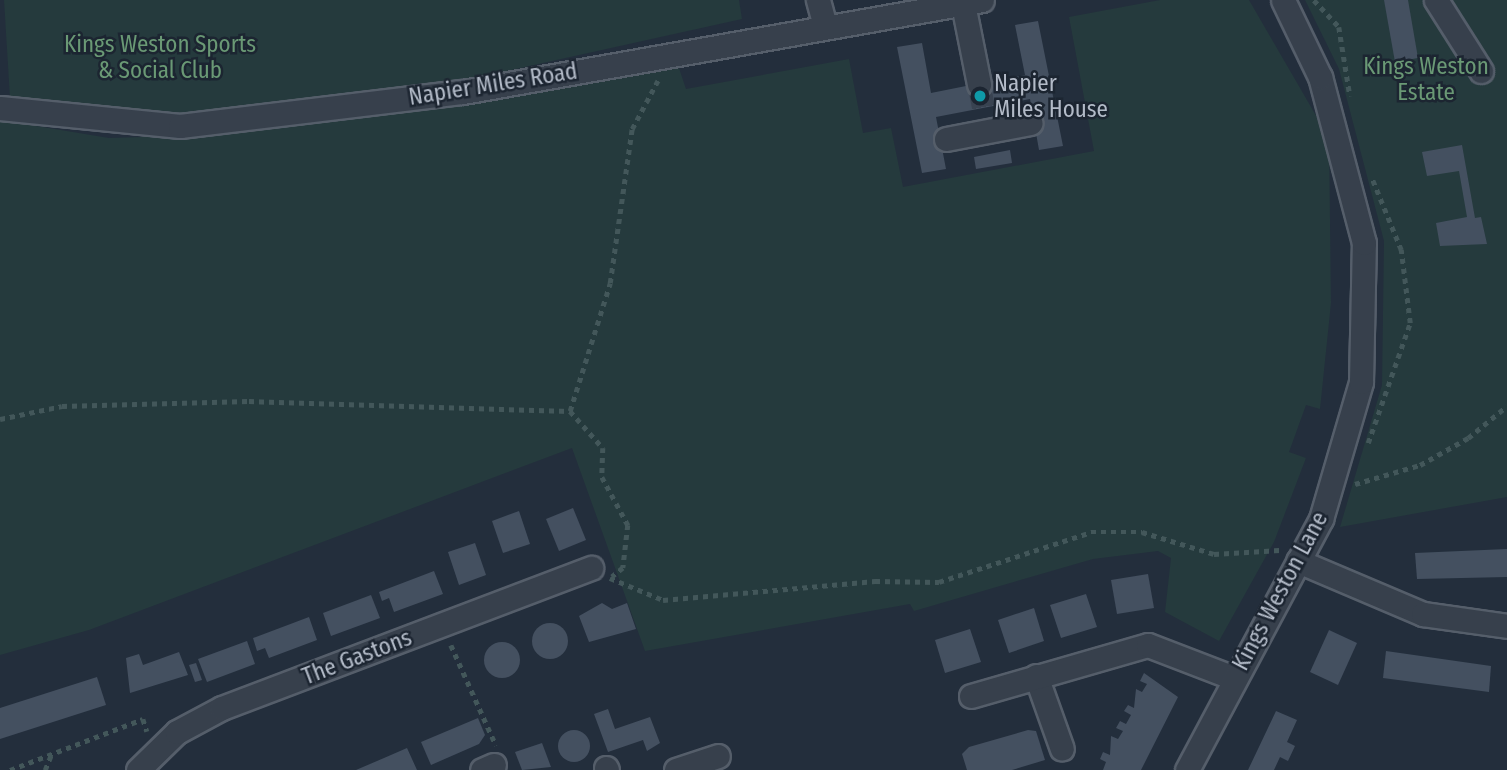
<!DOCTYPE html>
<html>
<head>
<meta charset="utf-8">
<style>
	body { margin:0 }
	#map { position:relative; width:1507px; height:770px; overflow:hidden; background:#232e3c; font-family:"Fira Sans Condensed",sans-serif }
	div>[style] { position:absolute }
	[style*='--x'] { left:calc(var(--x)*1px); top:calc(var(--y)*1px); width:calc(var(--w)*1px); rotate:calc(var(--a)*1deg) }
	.green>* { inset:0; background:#253a3d }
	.building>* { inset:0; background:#445060 }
	.round { border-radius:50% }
	.minor-tunnel>* { height:23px; margin-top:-11.5px; transform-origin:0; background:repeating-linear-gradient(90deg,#394351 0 23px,transparent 0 34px) }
	.path>* { height:4.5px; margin-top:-2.25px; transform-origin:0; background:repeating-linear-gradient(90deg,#43575a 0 5px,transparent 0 10px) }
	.roads { filter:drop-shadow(2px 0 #555e6a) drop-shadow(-2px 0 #555e6a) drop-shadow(0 2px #555e6a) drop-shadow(0 -2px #555e6a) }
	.minor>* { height:23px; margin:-11.5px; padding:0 11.5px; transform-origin:11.5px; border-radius:11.5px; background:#37404c }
	.dots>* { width:19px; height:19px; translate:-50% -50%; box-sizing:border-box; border:4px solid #1c2531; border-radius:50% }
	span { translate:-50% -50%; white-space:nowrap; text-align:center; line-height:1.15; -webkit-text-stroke:5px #1c2531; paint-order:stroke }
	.park-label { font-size:23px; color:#6a9975 }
	.poi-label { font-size:23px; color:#b3bbc8 }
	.left { translate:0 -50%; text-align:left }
	.street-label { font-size:23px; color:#b3bbc8 }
</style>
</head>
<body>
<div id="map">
	<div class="green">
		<i style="clip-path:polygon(4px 0,739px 0,742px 19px,434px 87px,169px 115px,10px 98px)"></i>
		<i style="clip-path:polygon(1160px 0,1249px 0,1329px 138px,1331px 303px,1320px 409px,1306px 405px,1289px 452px,1306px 458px,1274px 542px,1219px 641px,1165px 612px,1171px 558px,1158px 551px,1093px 559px,914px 611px,910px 604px,645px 651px,572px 448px,89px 630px,0 655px,0 120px,109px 138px,174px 136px,678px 65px,686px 89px,849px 59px,863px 133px,891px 128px,903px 187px,1094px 151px,1069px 17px)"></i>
		<i style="clip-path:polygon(1305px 0,1507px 0,1507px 497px,1340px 527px,1382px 385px,1384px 241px,1339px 69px)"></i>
	</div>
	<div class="building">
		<i style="clip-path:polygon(1384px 0,1408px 0,1418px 58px,1395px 62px)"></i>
		<i style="clip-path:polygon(1038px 21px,1063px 146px,1039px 150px,1030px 99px,936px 117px,946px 169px,922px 173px,897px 47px,922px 43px,931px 93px,966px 86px,1025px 75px,1015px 25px)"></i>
		<i style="clip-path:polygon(1462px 145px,1475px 218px,1481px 217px,1487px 244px,1440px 246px,1436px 223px,1467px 217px,1459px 171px,1427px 176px,1422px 152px)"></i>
		<i style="clip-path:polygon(1010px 150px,1012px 163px,976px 169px,974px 157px)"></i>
		<i style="clip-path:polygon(573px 508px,586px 540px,559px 551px,546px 519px)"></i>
		<i style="clip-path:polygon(519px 511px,530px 544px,503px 553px,492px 521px)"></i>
		<i style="clip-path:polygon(475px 543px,486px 575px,459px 585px,448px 552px)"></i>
		<i style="clip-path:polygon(1507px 549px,1507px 577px,1417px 579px,1415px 553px)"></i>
		<i style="clip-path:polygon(434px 571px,443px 594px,394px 612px,389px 598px,382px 601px,379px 592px)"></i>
		<i style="clip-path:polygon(1148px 574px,1154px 608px,1117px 614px,1111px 580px)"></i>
		<i style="clip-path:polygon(1086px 594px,1097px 627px,1061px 638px,1050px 605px)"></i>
		<i style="clip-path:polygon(371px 595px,380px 618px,331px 636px,323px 613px)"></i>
		<i style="clip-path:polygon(602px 603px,612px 609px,627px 603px,636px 629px,589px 642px,579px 616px)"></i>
		<i style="clip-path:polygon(1034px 608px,1044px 641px,1009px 653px,998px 620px)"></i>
		<i style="clip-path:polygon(309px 617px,317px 640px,269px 658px,265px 648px,257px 651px,253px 638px)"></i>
		<i class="round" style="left:532px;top:623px;width:36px;height:36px"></i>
		<i style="clip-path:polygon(970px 629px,981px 662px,945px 673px,935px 640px)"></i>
		<i style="clip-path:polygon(1329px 630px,1357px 643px,1338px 685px,1310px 672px)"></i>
		<i style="clip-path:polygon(247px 641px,255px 664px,207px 682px,198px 659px)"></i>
		<i class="round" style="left:484px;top:642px;width:36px;height:36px"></i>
		<i style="clip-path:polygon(1386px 651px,1491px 666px,1489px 692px,1383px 678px)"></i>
		<i style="clip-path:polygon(179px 652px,188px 675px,130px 693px,126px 658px,139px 654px,143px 665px)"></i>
		<i style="clip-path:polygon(196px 663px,202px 680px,195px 682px,189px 665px)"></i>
		<i style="clip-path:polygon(1144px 673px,1178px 697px,1141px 770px,1103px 770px,1106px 762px,1100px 759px,1103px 752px,1110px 755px,1111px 736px,1118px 739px,1123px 731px,1116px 728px,1120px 721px,1126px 724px,1131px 715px,1124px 711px,1128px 705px,1134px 708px,1136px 689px,1142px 692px,1147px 684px,1140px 681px)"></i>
		<i style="clip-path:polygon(97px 677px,106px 705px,0 739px,0 708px)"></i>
		<i style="clip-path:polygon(608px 709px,615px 729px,650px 717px,660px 743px,647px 751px,643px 740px,608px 752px,594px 714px)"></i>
		<i style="clip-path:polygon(1276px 711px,1297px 720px,1287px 742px,1295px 746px,1288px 761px,1280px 757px,1274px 770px,1248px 770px)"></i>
		<i style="clip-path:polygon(478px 718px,485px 735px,479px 744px,431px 765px,421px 742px)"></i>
		<i style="clip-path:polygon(1028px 730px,1036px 731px,1045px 760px,1012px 770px,967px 770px,962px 754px,969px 747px)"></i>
		<i class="round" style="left:558px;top:730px;width:32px;height:32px"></i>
		<i style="clip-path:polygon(542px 743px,551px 767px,522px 770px,515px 752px)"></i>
		<i style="clip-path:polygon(407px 748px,417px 770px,356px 770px,384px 758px)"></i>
	</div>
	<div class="minor-tunnel">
		<i style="--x:979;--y:84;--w:26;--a:79"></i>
	</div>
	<div class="path">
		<i style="--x:1314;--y:0;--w:37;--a:47"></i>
		<i style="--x:1339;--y:27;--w:70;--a:80.9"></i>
		<i style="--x:570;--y:411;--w:134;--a:-72.6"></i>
		<i style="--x:610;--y:283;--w:156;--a:-81.9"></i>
		<i style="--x:632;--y:129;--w:55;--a:-62"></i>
		<i style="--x:0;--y:419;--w:63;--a:-11.8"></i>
		<i style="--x:62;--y:406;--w:187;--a:-1.5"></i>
		<i style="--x:249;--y:401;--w:321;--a:1.8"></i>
		<i style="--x:570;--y:411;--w:50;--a:48.3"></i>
		<i style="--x:603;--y:448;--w:29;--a:92"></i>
		<i style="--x:602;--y:477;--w:55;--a:61.6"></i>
		<i style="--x:628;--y:525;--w:43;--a:96.6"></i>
		<i style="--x:623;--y:568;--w:14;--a:141"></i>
		<i style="--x:1368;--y:443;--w:127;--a:-70.7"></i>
		<i style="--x:1410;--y:323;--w:74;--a:-97"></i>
		<i style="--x:1401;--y:250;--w:77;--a:-112.2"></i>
		<i style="--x:1355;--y:484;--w:68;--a:-16.3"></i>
		<i style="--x:1420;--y:465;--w:55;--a:-29.4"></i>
		<i style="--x:1468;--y:438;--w:50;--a:-39.4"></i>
		<i style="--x:610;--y:578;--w:57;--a:22.5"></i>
		<i style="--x:663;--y:600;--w:213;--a:-5.1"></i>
		<i style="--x:875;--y:581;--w:64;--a:0.9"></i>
		<i style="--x:939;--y:582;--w:160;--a:-18.2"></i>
		<i style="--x:1091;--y:532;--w:51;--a:0"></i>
		<i style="--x:1142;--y:532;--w:75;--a:17"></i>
		<i style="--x:1214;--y:554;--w:66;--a:-3.5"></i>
		<i style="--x:451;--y:645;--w:110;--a:65.8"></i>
		<i style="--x:10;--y:770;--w:142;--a:-21"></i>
		<i style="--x:143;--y:719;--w:13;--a:72"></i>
		<i style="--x:45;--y:770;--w:16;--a:-68"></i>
	</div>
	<div class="roads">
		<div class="minor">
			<i style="--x:818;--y:0;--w:27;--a:75"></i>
			<i style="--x:1436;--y:0;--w:84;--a:57.6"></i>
			<i style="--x:963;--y:4;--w:82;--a:78.7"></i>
			<i style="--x:0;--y:108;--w:181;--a:5.7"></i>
			<i style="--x:180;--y:126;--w:285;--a:-6.9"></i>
			<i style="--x:463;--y:92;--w:527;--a:-10.05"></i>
			<i style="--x:946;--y:139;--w:86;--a:-10.8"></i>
			<i style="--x:1298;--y:561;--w:136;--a:23"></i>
			<i style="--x:1423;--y:614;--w:85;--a:8.1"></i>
			<i style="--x:1036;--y:676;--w:77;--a:70.4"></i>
			<i style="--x:971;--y:696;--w:184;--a:-16.1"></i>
			<i style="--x:1148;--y:645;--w:92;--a:21"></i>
			<i style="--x:606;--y:768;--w:2;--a:63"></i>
			<i style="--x:138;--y:770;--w:54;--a:-44.3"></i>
			<i style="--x:177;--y:732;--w:51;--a:-28.1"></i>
			<i style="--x:222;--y:708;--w:395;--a:-20.8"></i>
			<i style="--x:482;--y:770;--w:13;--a:-23"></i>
			<i style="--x:676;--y:770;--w:44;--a:-18.4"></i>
			<i style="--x:1187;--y:770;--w:285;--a:-61.9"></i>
			<i style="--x:1321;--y:519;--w:143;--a:-73.7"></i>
			<i style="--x:1361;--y:382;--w:139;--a:-88.8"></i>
			<i style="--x:1364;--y:243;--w:172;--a:-104.8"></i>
			<i style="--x:1320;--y:77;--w:85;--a:-115.7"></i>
		</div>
	</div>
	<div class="dots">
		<i style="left:980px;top:96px;background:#0f9aa8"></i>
	</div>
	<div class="park-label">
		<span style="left:160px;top:57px">Kings Weston Sports<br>&amp; Social Club</span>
		<span style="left:1426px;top:79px">Kings Weston<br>Estate</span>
	</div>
	<div class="poi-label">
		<span class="left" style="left:994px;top:96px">Napier<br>Miles House</span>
	</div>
	<div class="street-label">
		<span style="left:493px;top:84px;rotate:-9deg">Napier Miles Road</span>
		<span style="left:1280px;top:591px;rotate:-62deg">Kings Weston Lane</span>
		<span style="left:357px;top:657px;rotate:-21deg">The Gastons</span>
	</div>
</div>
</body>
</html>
